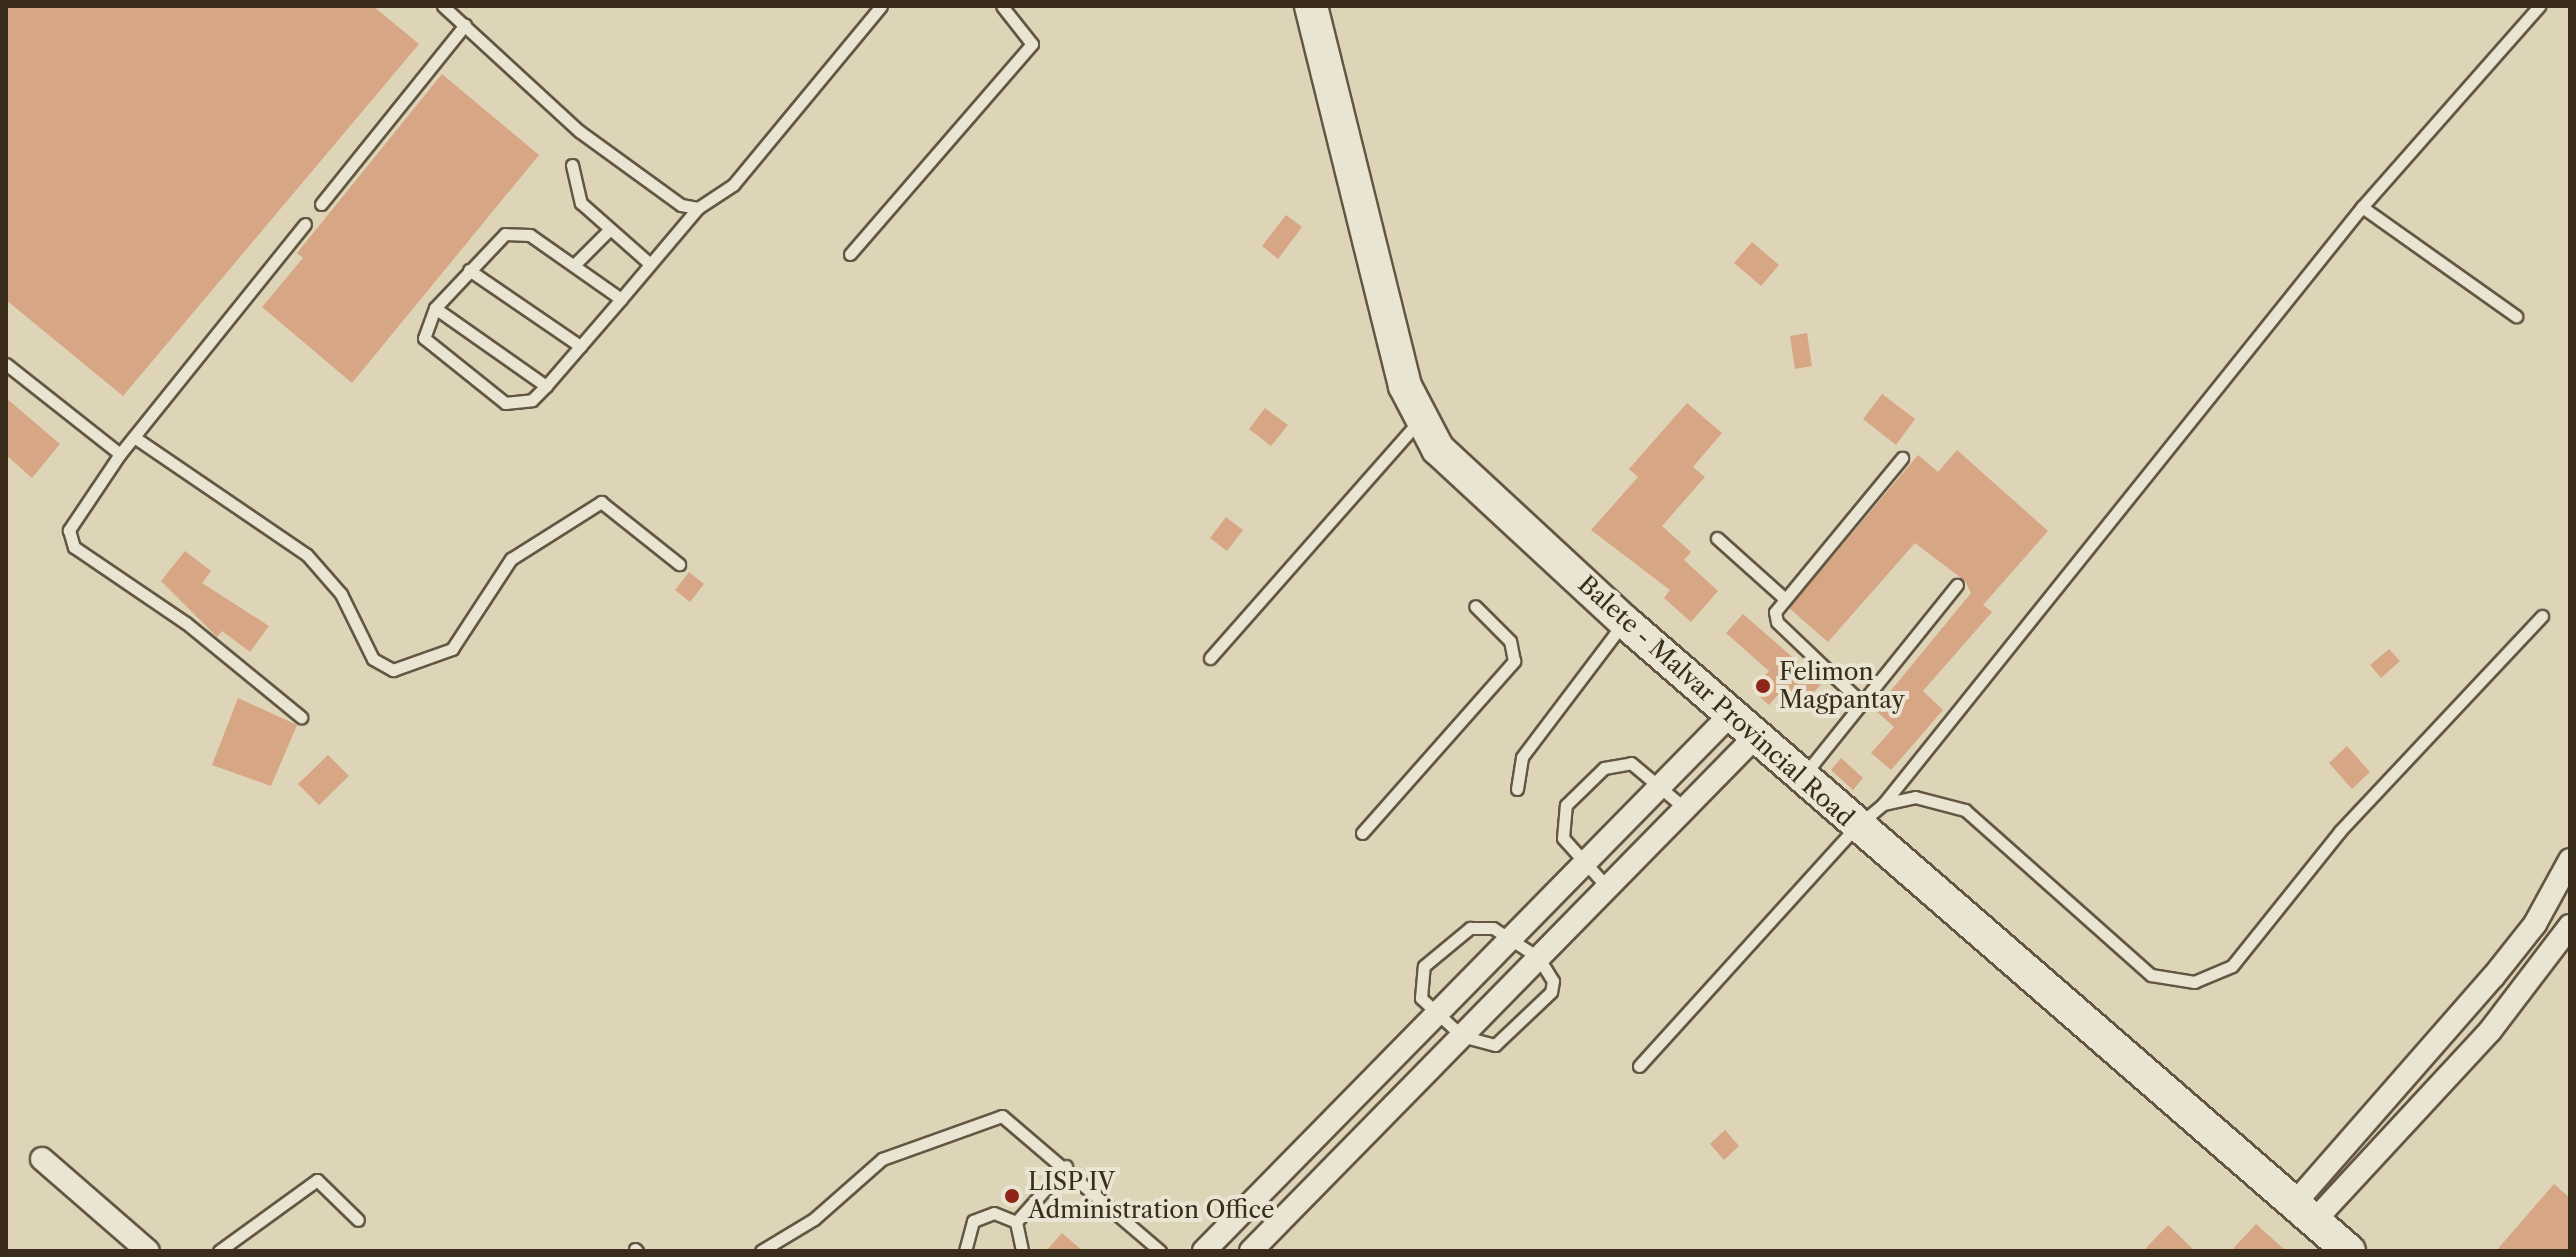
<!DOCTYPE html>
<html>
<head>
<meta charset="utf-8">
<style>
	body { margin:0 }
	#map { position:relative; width:2576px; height:1257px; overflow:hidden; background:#ded5b9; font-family:"Libre Caslon Text",serif }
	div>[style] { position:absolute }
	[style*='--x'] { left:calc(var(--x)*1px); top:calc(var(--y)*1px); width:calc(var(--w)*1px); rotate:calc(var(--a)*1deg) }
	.building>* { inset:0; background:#d7a684 }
	.roads { filter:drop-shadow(2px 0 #635743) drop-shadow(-2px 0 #635743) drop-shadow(0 2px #635743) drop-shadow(0 -2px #635743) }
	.service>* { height:11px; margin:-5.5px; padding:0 5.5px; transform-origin:5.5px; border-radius:5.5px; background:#eae4d2 }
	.minor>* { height:22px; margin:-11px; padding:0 11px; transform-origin:11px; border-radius:11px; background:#eae4d2 }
	.secondary>* { height:32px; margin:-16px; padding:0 16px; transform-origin:16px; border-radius:16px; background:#eae4d2 }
	.dots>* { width:22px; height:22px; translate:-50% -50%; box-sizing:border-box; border:4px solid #eae4d2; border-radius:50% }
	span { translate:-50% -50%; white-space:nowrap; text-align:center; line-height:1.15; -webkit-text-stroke:8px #eae4d2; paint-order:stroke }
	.poi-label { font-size:24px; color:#3a2d1c }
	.left { translate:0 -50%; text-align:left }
	.street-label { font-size:24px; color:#3a2d1c }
	.frame { position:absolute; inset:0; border:8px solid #3a2d1c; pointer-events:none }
</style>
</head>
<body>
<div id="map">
	<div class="building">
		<i style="clip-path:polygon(6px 6px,373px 6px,419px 44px,123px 396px,6px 300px)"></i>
		<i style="clip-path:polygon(442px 74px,539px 155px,352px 383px,262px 307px,303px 258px,297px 253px)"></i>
		<i style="clip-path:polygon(1286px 215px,1302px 227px,1278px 259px,1262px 246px)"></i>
		<i style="clip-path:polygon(1752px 242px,1779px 265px,1761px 286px,1734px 263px)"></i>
		<i style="clip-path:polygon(1807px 333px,1812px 366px,1795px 369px,1790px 336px)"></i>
		<i style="clip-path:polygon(1882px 394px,1915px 419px,1896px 445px,1863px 419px)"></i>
		<i style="clip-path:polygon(6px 398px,60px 444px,32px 478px,6px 455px)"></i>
		<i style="clip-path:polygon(1687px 403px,1722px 433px,1693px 467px,1705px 477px,1662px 526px,1691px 552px,1684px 560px,1718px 591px,1691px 622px,1664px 598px,1670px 590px,1591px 530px,1638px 477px,1629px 469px)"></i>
		<i style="clip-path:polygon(1265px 408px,1288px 425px,1271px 446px,1249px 429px)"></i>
		<i style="clip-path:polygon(1957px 450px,2048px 531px,1983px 605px,1992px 612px,1923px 691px,1943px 710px,1891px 770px,1871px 753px,1894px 727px,1875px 710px,1971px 593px,1965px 581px,1915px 543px,1828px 642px,1789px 608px,1918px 455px,1938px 472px)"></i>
		<i style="clip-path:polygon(1226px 517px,1243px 530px,1227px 551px,1210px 538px)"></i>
		<i style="clip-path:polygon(185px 551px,211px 571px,202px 583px,269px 626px,250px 652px,222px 631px,217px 637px,161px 581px)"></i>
		<i style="clip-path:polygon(689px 572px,704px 584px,690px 602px,675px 590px)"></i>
		<i style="clip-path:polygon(1743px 614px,1822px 683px,1805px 703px,1786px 686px,1769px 705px,1752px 690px,1769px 671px,1726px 633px)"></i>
		<i style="clip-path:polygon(2389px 649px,2400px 661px,2381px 678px,2370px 665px)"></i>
		<i style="clip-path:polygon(238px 698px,297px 725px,271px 786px,212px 765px)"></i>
		<i style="clip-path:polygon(2347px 746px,2370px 772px,2352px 789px,2329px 763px)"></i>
		<i style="clip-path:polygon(328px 755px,349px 776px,319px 805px,298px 784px)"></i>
		<i style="clip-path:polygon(1841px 758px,1863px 778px,1853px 790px,1831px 770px)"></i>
		<i style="clip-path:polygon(1725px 1130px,1739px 1146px,1724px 1160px,1710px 1144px)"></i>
		<i style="clip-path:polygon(2554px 1184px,2570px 1198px,2570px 1251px,2496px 1251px)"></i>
		<i style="clip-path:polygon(2256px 1224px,2286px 1251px,2231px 1251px)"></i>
		<i style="clip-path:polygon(2168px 1225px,2195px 1251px,2143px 1251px)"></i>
		<i style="clip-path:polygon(1062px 1233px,1083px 1251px,1046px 1251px)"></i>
	</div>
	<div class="roads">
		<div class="service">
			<i style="--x:443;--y:6;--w:185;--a:42.6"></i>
			<i style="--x:579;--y:131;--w:126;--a:36"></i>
			<i style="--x:681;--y:205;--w:17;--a:10"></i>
			<i style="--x:698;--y:208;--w:42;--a:-33.3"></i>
			<i style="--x:733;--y:185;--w:232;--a:-50.4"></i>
			<i style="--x:572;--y:165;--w:39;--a:77"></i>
			<i style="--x:581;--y:203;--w:92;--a:41.5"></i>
			<i style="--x:321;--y:204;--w:230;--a:-51.2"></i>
			<i style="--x:2362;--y:207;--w:268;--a:-48.6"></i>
			<i style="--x:850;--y:254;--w:278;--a:-49.1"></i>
			<i style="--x:1032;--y:44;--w:48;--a:-128.3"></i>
			<i style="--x:574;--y:265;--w:49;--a:-45"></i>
			<i style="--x:469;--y:270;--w:135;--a:34.4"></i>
			<i style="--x:621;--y:299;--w:111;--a:-144.9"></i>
			<i style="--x:530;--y:235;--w:25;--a:-178"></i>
			<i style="--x:505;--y:234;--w:102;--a:133.4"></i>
			<i style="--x:435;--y:308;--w:32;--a:110"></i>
			<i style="--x:424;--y:338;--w:104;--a:38.7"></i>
			<i style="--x:505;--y:403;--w:27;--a:-6"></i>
			<i style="--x:532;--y:400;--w:20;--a:-45"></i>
			<i style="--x:546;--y:386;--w:115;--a:-49.2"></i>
			<i style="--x:621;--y:299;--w:119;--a:-49.8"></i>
			<i style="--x:435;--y:308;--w:136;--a:35.1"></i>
			<i style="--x:6;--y:364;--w:145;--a:38.3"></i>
			<i style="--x:120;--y:454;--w:295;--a:-51.2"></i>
			<i style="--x:134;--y:437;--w:209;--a:34.3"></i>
			<i style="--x:307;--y:555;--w:52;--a:48.9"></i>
			<i style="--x:341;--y:594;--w:72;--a:63.8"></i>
			<i style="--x:373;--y:659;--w:23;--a:29"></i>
			<i style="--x:393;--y:670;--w:63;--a:-19.6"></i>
			<i style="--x:452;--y:649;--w:108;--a:-56.8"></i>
			<i style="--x:511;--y:559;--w:107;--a:-32.3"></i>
			<i style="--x:601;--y:502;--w:100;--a:38.5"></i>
			<i style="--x:120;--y:454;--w:92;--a:123.9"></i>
			<i style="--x:69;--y:530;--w:18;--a:74"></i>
			<i style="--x:74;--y:547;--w:135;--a:34.2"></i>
			<i style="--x:186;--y:623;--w:149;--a:39.3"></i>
			<i style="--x:1717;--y:538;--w:91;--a:41.9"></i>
			<i style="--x:1210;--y:658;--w:315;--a:-48.6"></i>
			<i style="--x:1862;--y:703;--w:117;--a:-136.4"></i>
			<i style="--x:1777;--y:622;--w:10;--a:-101"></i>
			<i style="--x:1775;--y:612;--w:200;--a:-50.5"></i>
			<i style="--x:1804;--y:775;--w:244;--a:-51.2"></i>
			<i style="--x:1517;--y:789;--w:32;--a:-81"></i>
			<i style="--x:1522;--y:757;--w:166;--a:-52.9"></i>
			<i style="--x:1884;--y:803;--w:764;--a:-51.27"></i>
			<i style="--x:2362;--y:207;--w:189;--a:35.3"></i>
			<i style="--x:1362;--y:833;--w:230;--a:-48.5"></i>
			<i style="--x:1514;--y:661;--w:20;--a:-101"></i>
			<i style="--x:1510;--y:641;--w:49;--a:-135"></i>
			<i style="--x:1608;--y:888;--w:67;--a:-132"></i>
			<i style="--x:1563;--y:838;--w:33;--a:-85"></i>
			<i style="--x:1566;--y:805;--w:53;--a:-44.2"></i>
			<i style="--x:1604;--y:768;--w:27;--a:-10"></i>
			<i style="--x:1631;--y:763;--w:73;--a:40"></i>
			<i style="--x:1470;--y:928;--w:23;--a:0"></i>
			<i style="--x:1493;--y:928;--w:54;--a:32.8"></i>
			<i style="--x:1538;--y:957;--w:28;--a:58"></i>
			<i style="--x:1553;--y:981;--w:11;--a:100"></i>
			<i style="--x:1551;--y:992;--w:77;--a:136.6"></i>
			<i style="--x:1495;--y:1045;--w:34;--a:-165"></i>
			<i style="--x:1462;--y:1036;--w:56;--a:-137.2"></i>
			<i style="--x:1421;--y:998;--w:32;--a:-85"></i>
			<i style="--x:1424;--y:966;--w:60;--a:-39.6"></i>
			<i style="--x:1639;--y:1066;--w:324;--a:-47.8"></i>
			<i style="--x:1857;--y:826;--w:34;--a:-40"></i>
			<i style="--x:1883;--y:804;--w:33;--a:-12"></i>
			<i style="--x:1915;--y:797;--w:52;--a:14.6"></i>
			<i style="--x:1965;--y:810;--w:249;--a:41.6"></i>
			<i style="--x:2151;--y:975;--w:44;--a:9.2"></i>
			<i style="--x:2194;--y:982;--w:41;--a:-22.8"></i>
			<i style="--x:2232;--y:966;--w:173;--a:-51.3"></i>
			<i style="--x:2340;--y:831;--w:295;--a:-46.8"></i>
			<i style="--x:1016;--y:1222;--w:75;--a:-48.2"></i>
			<i style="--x:635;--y:1249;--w:3;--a:45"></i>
			<i style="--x:219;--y:1251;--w:121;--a:-35.9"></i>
			<i style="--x:317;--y:1180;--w:57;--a:44.3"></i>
			<i style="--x:761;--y:1251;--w:62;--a:-31.1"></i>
			<i style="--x:814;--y:1219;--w:91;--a:-41.4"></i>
			<i style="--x:882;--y:1159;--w:127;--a:-19.7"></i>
			<i style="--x:1002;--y:1116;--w:208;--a:40.5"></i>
			<i style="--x:965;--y:1251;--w:31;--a:-75"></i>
			<i style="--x:973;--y:1221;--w:22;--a:-21"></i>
			<i style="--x:994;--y:1213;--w:24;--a:22"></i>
			<i style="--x:1016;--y:1222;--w:30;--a:78"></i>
		</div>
		<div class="minor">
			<i style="--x:42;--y:1159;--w:140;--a:41"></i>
			<i style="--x:2294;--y:1204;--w:302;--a:-48.8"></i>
			<i style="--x:2493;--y:977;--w:68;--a:-51.6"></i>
			<i style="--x:2535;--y:924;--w:73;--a:-61.3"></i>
			<i style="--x:2314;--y:1221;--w:259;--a:-47.2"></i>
			<i style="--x:2490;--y:1031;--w:132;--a:-52.7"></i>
			<i style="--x:1204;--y:1251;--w:754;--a:-45.54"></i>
			<i style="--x:1251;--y:1251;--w:723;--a:-45.56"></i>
		</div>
		<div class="secondary">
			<i style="--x:1311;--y:6;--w:391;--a:76.1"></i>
			<i style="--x:1405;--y:386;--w:71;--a:62.4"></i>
			<i style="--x:1438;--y:449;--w:255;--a:42.8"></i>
			<i style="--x:1625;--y:622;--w:959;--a:40.98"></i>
		</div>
	</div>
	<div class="dots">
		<i style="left:1763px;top:686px;background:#8f2418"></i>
		<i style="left:1012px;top:1196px;background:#8f2418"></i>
	</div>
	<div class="poi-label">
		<span class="left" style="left:1779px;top:686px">Felimon<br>Magpantay</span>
		<span class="left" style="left:1028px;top:1196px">LISP IV<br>Administration Office</span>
	</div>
	<div class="street-label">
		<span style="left:1716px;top:701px;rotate:42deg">Balete - Malvar Provincial Road</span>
	</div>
	<div class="frame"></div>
</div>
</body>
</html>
